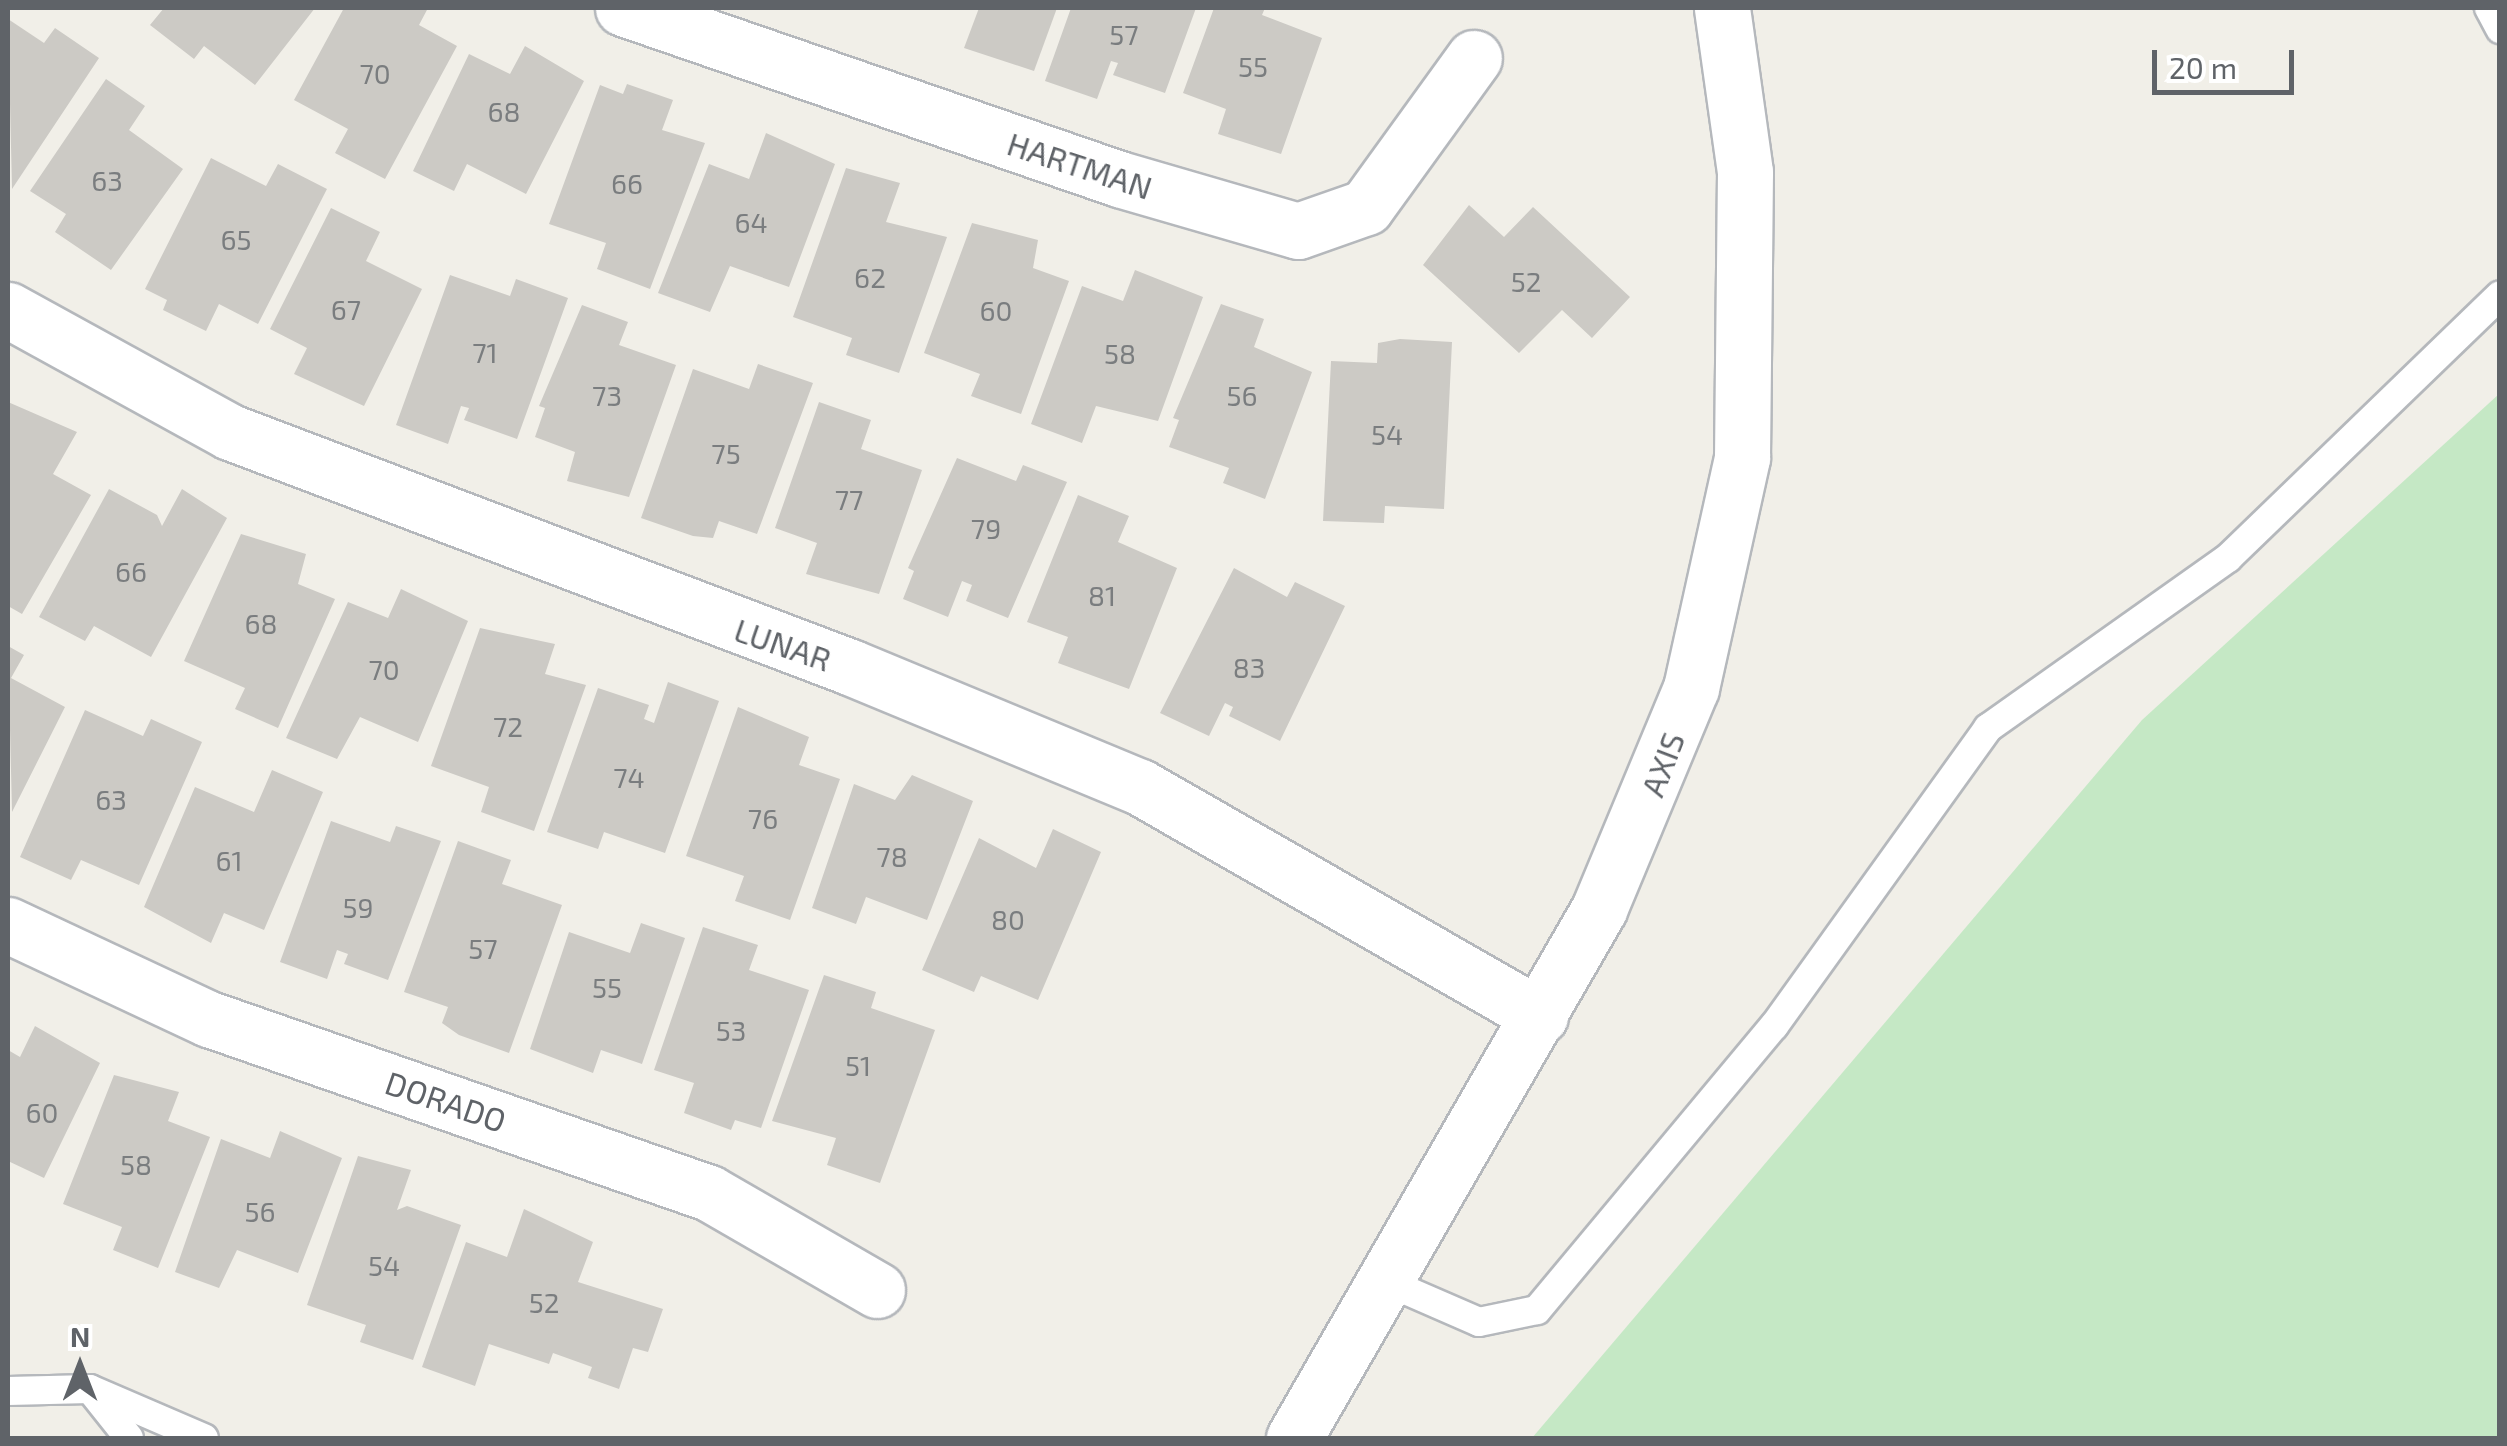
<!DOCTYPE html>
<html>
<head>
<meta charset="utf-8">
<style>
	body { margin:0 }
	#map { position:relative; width:2507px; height:1446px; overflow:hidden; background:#f1efe8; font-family:"Exo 2",sans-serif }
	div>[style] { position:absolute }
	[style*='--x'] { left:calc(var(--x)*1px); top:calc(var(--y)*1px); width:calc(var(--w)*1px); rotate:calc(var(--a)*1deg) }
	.green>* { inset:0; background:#c5e8c5 }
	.building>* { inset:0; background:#cccac5 }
	.roads { filter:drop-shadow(2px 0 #b5b8bc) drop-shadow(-2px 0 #b5b8bc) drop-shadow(0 2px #b5b8bc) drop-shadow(0 -2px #b5b8bc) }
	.service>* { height:28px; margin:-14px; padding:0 14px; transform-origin:14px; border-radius:14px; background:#fff }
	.minor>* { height:55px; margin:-27.5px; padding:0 27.5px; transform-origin:27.5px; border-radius:27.5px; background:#fff }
	.tertiary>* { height:55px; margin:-27.5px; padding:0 27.5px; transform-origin:27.5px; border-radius:27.5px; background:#fff }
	span { translate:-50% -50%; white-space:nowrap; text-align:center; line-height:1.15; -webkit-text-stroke:8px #fff; paint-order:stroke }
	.number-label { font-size:28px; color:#7a7d7f }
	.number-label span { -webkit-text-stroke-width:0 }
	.street-label { font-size:32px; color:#5f6368 }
	.frame { position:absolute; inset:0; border:10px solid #5f6368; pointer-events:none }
	.north { position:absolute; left:30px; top:1316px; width:100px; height:100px; -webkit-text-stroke:8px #fff; paint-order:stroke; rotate:0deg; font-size:28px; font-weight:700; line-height:40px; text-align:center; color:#5f6368 }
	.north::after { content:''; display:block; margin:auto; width:35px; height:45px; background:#5f6368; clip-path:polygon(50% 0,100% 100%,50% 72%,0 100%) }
	.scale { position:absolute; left:2152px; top:50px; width:142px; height:45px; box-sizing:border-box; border:5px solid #5f6368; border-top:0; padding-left:12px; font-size:30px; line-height:35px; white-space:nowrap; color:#5f6368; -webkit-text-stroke:8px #fff; paint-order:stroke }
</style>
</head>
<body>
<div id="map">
	<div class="green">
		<i style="clip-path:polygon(2499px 394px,2499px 1438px,1532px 1438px,2142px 720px)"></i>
	</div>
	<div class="building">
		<i style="clip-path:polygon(164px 8px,315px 8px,255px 85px,204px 46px,194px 59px,150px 25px)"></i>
		<i style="clip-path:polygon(344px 8px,428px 8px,419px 25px,457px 46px,385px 179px,335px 153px,348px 129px,294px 100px)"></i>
		<i style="clip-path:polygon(979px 8px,1057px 8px,1034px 71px,964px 48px)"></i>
		<i style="clip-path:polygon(1071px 8px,1196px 8px,1165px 93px,1113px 75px,1118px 63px,1111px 61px,1097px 99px,1045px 81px)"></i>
		<i style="clip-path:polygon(1214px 8px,1265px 8px,1262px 15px,1322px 38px,1281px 154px,1218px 134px,1226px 109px,1183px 93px)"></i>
		<i style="clip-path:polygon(8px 19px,44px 43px,55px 28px,99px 58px,12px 189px)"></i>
		<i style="clip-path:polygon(525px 46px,584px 81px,526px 194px,467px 164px,454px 191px,413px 171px,469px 54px,510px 74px)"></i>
		<i style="clip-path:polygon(106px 79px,145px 106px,129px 130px,183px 169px,111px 270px,55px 232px,66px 214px,30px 191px)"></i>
		<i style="clip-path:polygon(627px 84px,673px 100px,662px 130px,705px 143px,650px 289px,597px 269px,606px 243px,549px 224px,600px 85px,623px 94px)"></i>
		<i style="clip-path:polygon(766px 133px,835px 164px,789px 287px,730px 266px,710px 312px,658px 293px,709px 164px,749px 179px)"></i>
		<i style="clip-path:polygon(211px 158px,266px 186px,278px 164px,327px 189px,258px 324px,219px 304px,206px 331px,163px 310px,167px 300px,145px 289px)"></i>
		<i style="clip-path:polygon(846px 168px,900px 183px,886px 222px,947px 237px,899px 373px,846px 355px,852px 338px,793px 317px)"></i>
		<i style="clip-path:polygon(1469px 205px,1504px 237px,1533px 207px,1630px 297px,1592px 338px,1562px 310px,1519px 353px,1423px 265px)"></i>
		<i style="clip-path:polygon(331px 208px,380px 232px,366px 261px,422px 289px,364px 406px,294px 374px,307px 348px,270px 329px)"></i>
		<i style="clip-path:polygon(972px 223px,1038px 240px,1033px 268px,1069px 281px,1021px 414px,971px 396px,980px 374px,924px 353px)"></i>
		<i style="clip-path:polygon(1135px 270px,1203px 297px,1158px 421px,1096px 406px,1082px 443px,1031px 424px,1082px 286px,1123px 301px)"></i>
		<i style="clip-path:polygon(450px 275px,510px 296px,516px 279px,568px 298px,517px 439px,464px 420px,469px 408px,461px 406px,448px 444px,396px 425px)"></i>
		<i style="clip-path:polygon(1221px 304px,1264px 319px,1254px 347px,1312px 372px,1265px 499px,1223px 483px,1229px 468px,1169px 447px,1179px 420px,1173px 418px)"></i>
		<i style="clip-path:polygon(582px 305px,628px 322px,619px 345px,676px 365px,629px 497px,567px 481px,575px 452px,535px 437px,545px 408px,539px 406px)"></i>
		<i style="clip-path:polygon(1400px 339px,1452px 342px,1444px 509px,1385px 506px,1384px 523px,1323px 521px,1331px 361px,1377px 363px,1378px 343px)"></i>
		<i style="clip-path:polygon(758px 364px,813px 383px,757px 534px,719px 521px,713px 538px,693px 536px,641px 518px,693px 369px,749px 389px)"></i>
		<i style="clip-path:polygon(8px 402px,77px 432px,53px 474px,91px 495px,22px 614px,8px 606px)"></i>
		<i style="clip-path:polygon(819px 402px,871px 420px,861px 449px,922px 470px,879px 594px,806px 574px,817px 543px,775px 528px)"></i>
		<i style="clip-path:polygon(957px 458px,1016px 481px,1023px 465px,1067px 482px,1008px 618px,966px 601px,972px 585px,962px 581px,948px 617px,903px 599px,914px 571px,908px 568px)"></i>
		<i style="clip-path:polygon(109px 489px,157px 515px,162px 526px,182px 489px,227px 518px,151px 657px,94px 626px,85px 641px,39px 617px)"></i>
		<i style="clip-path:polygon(1078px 495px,1129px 516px,1118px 542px,1177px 568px,1129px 689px,1058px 663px,1068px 637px,1027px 622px)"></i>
		<i style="clip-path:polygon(241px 534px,306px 554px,298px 584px,335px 599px,278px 728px,235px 709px,245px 688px,184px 661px)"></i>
		<i style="clip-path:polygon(1234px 568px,1287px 597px,1295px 582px,1345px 606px,1280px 741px,1229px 716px,1233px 707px,1225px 703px,1209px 736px,1160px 713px)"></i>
		<i style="clip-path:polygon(401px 589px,468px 621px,418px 742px,360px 717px,337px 759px,286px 738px,348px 602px,388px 618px)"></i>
		<i style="clip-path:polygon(480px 628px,555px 644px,545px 674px,586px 685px,534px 831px,481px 812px,489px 787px,431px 766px)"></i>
		<i style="clip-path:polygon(8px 646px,24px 655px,11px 678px,65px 707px,12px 812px)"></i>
		<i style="clip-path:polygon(668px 682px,719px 701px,665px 853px,604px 832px,598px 849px,547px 832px,598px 688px,649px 705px,644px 719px,654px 723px)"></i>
		<i style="clip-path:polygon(738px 707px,809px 737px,799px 765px,840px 779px,790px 920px,735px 901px,744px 876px,686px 856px)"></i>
		<i style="clip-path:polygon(85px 710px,143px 736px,151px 719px,202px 742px,139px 885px,81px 860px,71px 880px,20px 857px)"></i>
		<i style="clip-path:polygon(272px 770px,323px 792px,264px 930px,224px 913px,211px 943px,144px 907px,195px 787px,254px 812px)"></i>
		<i style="clip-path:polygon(912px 775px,973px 801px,927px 920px,866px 897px,856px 924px,812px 908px,854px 784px,895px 800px)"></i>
		<i style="clip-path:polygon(331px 821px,390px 842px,396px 826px,441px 841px,388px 980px,344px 964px,348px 954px,337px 950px,327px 979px,280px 962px)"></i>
		<i style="clip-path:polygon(1053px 829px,1101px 852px,1038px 1000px,981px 976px,974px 992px,922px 970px,979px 838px,1036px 868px)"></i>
		<i style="clip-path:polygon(458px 841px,511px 860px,502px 884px,562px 905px,509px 1053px,459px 1035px,442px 1023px,448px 1007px,404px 992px)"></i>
		<i style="clip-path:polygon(641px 923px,685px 938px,642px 1064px,601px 1050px,593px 1073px,530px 1049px,569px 932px,630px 953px)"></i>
		<i style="clip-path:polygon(703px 927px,758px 945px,749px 970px,809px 990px,761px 1128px,735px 1120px,731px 1130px,684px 1113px,694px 1083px,654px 1070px)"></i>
		<i style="clip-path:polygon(824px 975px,876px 992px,871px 1008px,935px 1030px,880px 1183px,827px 1165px,836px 1138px,772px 1121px)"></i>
		<i style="clip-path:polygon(35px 1026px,100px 1063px,44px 1178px,8px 1161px,8px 1050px,20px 1057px)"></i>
		<i style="clip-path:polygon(114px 1075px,179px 1092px,168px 1121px,210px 1137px,158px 1268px,113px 1250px,122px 1227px,63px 1204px)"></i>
		<i style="clip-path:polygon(280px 1131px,342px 1158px,298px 1273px,237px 1250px,219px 1288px,175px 1272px,221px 1139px,270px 1158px)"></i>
		<i style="clip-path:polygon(358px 1156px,411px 1170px,397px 1210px,407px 1206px,461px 1225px,413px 1360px,360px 1342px,366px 1325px,307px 1305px)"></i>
		<i style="clip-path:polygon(524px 1209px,593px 1242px,578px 1282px,663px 1309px,648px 1352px,633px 1348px,619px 1389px,588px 1378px,592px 1367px,553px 1353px,549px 1364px,489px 1344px,475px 1386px,422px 1367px,466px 1242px,507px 1257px)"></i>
	</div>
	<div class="roads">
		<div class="service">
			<i style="--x:2489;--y:8;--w:24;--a:62"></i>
			<i style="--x:1387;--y:1282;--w:100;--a:23.5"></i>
			<i style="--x:1479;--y:1322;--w:59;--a:-11.7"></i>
			<i style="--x:1537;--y:1310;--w:370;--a:-50.2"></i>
			<i style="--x:1774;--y:1026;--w:367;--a:-54.3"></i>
			<i style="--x:1988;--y:728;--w:294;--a:-35.3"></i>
			<i style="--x:2228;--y:558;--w:378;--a:-44"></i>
			<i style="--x:8;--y:1391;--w:82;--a:-1.4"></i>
			<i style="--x:90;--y:1389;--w:124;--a:23.3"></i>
			<i style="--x:94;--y:1394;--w:56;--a:51.5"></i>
		</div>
		<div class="minor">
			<i style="--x:623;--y:8;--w:525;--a:19.02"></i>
			<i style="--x:1119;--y:179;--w:186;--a:16.2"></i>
			<i style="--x:1298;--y:231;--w:72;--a:-19.4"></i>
			<i style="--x:1366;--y:207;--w:184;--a:-54.1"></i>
			<i style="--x:8;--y:310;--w:253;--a:28.8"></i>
			<i style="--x:230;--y:432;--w:663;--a:20.76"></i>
			<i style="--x:850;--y:667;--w:314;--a:22.5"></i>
			<i style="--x:1140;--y:787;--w:461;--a:29.8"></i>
			<i style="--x:8;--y:925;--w:222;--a:25.1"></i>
			<i style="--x:209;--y:1019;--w:529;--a:19.19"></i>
			<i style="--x:709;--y:1193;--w:194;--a:30"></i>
		</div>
		<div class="tertiary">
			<i style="--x:1294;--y:1438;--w:611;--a:-60.03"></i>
			<i style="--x:1599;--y:909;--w:239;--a:-67.4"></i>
			<i style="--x:1691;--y:688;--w:236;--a:-77.5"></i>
			<i style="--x:1742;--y:458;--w:286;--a:-89.4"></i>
			<i style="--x:1745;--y:172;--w:166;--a:-98"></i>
		</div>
	</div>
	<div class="number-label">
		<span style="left:1124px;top:34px">57</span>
		<span style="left:1253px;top:66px">55</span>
		<span style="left:375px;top:73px">70</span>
		<span style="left:504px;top:111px">68</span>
		<span style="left:107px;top:180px">63</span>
		<span style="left:627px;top:183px">66</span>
		<span style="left:751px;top:222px">64</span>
		<span style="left:236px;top:239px">65</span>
		<span style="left:870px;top:277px">62</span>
		<span style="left:1526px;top:281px">52</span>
		<span style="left:346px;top:309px">67</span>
		<span style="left:996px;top:310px">60</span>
		<span style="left:485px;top:352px">71</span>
		<span style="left:1120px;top:353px">58</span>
		<span style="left:607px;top:395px">73</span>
		<span style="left:1242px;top:395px">56</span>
		<span style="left:1387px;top:434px">54</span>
		<span style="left:726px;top:453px">75</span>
		<span style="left:849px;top:499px">77</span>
		<span style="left:986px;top:528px">79</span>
		<span style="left:131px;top:571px">66</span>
		<span style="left:1102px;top:595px">81</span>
		<span style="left:261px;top:623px">68</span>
		<span style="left:1249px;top:667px">83</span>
		<span style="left:384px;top:669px">70</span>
		<span style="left:508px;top:726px">72</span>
		<span style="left:629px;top:777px">74</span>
		<span style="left:111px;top:799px">63</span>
		<span style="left:763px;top:818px">76</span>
		<span style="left:892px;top:856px">78</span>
		<span style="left:229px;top:860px">61</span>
		<span style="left:358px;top:907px">59</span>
		<span style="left:1008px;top:919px">80</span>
		<span style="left:483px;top:948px">57</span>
		<span style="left:607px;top:987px">55</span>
		<span style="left:731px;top:1030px">53</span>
		<span style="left:858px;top:1065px">51</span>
		<span style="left:42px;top:1112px">60</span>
		<span style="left:136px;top:1164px">58</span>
		<span style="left:260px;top:1211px">56</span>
		<span style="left:384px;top:1265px">54</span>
		<span style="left:544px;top:1302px">52</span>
	</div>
	<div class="street-label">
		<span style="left:1080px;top:165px;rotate:18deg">HARTMAN</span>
		<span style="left:783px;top:644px;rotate:19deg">LUNAR</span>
		<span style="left:1662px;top:764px;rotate:-69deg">AXIS</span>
		<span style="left:446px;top:1101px;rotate:19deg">DORADO</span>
	</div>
	<div class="frame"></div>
	<div class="north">N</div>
	<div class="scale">20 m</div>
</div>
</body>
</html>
